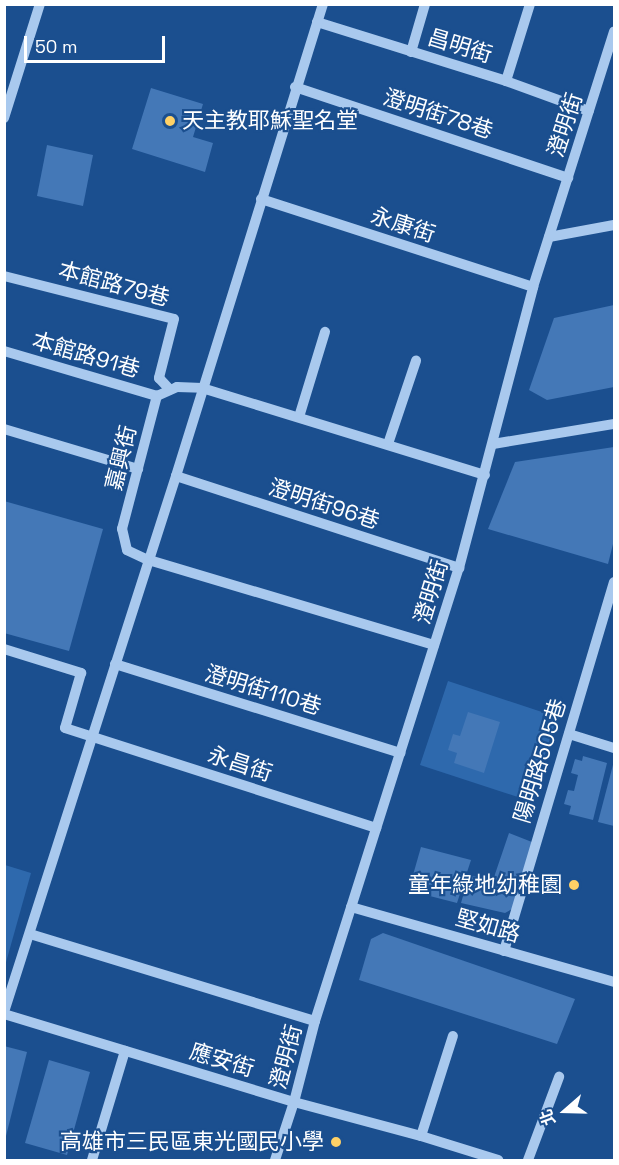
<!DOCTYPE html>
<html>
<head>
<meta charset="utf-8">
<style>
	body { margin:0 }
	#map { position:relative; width:619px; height:1165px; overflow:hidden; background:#1b4f8f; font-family:"Space Grotesk","Noto Sans TC",sans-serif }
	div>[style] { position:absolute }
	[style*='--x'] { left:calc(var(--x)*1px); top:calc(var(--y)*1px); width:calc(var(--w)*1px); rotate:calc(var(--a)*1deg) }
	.green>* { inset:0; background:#2e69ad }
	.building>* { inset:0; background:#4478b7 }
	.minor>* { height:10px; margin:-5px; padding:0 5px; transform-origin:5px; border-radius:5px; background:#a9c9ee }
	.dots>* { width:16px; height:16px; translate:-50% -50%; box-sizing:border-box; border:3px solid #1b4f8f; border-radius:50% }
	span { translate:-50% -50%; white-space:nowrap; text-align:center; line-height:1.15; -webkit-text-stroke:4.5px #1b4f8f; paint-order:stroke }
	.street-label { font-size:22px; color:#fff }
	.poi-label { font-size:22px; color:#fff }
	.left { translate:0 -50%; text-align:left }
	.right { translate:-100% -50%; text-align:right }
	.frame { position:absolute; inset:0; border:6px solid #fff; pointer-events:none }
	.north { position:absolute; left:535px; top:1081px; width:60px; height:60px; -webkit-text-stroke:4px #1b4f8f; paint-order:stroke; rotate:250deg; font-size:16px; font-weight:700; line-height:24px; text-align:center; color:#fff }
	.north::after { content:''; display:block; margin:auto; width:21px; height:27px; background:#fff; clip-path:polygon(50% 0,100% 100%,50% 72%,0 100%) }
	.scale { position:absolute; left:24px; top:36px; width:141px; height:27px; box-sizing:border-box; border:3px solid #fff; border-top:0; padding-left:8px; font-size:18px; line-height:21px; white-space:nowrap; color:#fff; -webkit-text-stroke:4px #1b4f8f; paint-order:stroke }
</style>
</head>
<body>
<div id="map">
	<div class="green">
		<i style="clip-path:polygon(448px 681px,557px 717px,530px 801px,420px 765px)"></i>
		<i style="clip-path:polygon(5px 865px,31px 873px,5px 966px,4px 865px)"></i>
	</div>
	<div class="building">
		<i style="clip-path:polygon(151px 88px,203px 104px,193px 137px,213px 143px,205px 172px,132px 149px)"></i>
		<i style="clip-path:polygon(47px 145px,93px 155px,83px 206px,37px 196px)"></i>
		<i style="clip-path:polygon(614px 305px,614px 387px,547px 400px,529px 390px,554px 318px)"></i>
		<i style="clip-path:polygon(614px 447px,614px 540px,608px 564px,488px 529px,515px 462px)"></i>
		<i style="clip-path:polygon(4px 501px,103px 529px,69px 651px,4px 633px)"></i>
		<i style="clip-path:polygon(468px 712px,500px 722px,484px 773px,454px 763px,457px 753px,448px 750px,453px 734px,460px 736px)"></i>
		<i style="clip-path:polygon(583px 756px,607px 763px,593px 820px,569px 814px,571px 806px,564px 804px,568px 790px,574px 791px,578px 775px,571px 773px,575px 759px,582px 761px)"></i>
		<i style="clip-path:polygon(614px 761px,614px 826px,598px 822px)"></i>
		<i style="clip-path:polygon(509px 833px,537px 844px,514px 908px,505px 913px,461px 903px,469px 875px,493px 880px)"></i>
		<i style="clip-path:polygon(421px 847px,471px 860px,457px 903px,422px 894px,411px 882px)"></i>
		<i style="clip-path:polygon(383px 933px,575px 999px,557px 1044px,359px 980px,371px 939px)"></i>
		<i style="clip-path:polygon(4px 1046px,27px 1052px,5px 1140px,4px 1140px)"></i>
		<i style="clip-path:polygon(49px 1060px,90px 1072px,67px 1155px,25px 1143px)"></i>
	</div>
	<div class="minor">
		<i style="--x:317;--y:22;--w:198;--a:17.3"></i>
		<i style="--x:506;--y:81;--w:88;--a:19.9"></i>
		<i style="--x:411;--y:52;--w:50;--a:-73.7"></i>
		<i style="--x:506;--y:81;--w:81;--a:-72.7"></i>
		<i style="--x:295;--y:87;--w:288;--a:18.4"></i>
		<i style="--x:4;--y:118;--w:120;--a:-72.5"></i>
		<i style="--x:261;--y:199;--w:286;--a:17.9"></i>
		<i style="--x:549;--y:237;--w:66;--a:-10.5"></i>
		<i style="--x:4;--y:276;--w:175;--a:14.2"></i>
		<i style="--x:174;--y:319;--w:61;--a:104.3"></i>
		<i style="--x:159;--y:378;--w:16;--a:47"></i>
		<i style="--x:4;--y:351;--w:159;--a:16.4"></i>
		<i style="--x:299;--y:417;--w:89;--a:-73"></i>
		<i style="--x:4;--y:429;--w:140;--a:16.6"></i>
		<i style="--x:388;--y:444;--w:88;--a:-71.4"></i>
		<i style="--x:493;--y:444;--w:123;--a:-9.4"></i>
		<i style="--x:176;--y:476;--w:298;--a:18"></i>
		<i style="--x:434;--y:645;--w:298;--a:-163.4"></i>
		<i style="--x:148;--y:560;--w:23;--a:-155"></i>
		<i style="--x:127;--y:550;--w:22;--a:-103"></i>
		<i style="--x:122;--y:529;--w:138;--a:-75.3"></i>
		<i style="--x:157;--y:396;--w:22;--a:-24"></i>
		<i style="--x:177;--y:387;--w:25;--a:2"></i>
		<i style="--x:202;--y:388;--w:296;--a:17.1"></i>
		<i style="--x:4;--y:649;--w:81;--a:17.3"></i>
		<i style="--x:81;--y:673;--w:57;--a:106.2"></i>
		<i style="--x:65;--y:728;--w:327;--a:17.8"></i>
		<i style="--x:115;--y:664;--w:299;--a:17.3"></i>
		<i style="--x:569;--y:734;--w:47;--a:17.3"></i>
		<i style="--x:351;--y:907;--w:273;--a:15.9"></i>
		<i style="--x:30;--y:934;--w:298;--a:17"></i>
		<i style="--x:504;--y:951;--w:385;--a:-73.4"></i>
		<i style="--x:4;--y:1012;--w:563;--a:-72.21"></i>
		<i style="--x:176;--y:476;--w:494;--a:-72.7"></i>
		<i style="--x:4;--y:1014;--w:303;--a:16.9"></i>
		<i style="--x:294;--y:1102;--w:131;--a:15"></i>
		<i style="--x:421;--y:1136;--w:81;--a:17.3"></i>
		<i style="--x:421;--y:1136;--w:105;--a:-72.3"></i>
		<i style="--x:92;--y:1160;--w:114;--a:-73.2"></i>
		<i style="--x:275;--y:1160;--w:61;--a:-71.9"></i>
		<i style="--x:294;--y:1102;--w:84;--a:-75.5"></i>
		<i style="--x:315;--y:1021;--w:475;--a:-72.4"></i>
		<i style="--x:459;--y:568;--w:291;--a:-75.2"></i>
		<i style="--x:533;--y:287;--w:268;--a:-72.4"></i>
		<i style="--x:528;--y:1160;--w:89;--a:-69.5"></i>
	</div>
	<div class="dots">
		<i style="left:170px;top:121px;background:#ffd166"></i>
		<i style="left:574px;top:885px;background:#ffd166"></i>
		<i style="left:336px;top:1142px;background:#ffd166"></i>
	</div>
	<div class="street-label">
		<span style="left:460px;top:46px;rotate:17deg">昌明街</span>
		<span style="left:438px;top:114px;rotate:18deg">澄明街78巷</span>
		<span style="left:565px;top:125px;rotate:-72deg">澄明街</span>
		<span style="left:403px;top:225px;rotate:18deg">永康街</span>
		<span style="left:114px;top:284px;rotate:15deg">本館路79巷</span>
		<span style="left:86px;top:355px;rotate:16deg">本館路91巷</span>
		<span style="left:121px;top:458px;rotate:-76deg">嘉興街</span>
		<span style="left:324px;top:504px;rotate:18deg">澄明街96巷</span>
		<span style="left:431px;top:592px;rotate:-73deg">澄明街</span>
		<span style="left:263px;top:690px;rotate:17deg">澄明街110巷</span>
		<span style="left:540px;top:761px;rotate:-73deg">陽明路505巷</span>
		<span style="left:240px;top:764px;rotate:18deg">永昌街</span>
		<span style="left:488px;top:926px;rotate:16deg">堅如路</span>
		<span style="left:286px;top:1057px;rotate:-75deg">澄明街</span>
		<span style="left:222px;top:1060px;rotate:17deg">應安街</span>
	</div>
	<div class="poi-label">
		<span class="left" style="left:182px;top:121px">天主教耶穌聖名堂</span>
		<span class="right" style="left:562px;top:885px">童年綠地幼稚園</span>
		<span class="right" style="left:324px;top:1142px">高雄市三民區東光國民小學</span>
	</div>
	<div class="frame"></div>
	<div class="north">北</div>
	<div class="scale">50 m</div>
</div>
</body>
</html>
